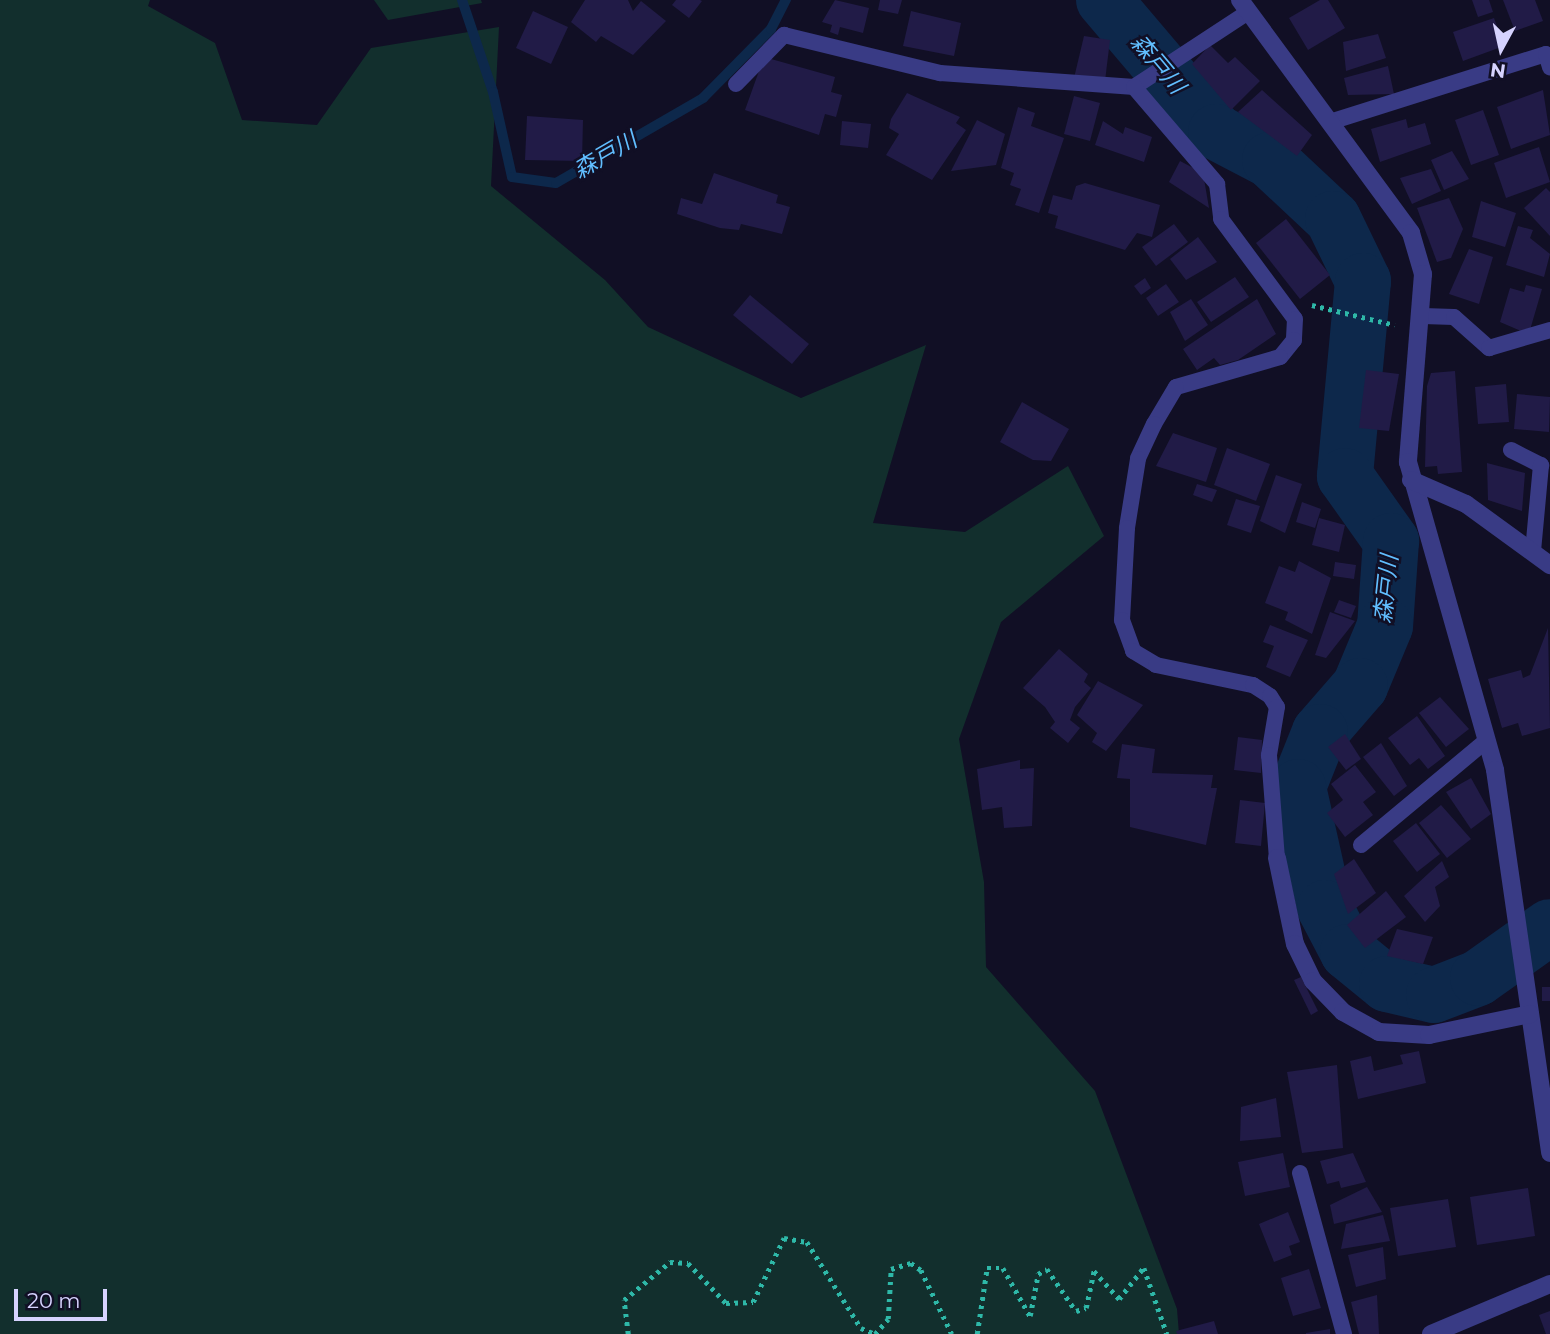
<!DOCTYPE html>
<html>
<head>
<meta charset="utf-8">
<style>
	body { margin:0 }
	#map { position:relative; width:1550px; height:1334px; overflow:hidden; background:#110f25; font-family:Montserrat,"Noto Sans JP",sans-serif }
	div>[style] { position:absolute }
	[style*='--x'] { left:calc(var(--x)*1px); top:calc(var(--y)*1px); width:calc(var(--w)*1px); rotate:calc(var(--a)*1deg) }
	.green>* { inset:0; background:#122f2d }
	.stream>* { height:10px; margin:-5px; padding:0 5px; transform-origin:5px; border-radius:5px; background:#0d284b }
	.river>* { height:56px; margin:-28px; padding:0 28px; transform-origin:28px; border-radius:28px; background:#0d284b }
	.building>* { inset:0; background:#211b47 }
	.path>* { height:4.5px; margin-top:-2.25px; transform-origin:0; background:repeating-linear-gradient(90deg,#2eb8a8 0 3.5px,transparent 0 8.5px) }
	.service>* { height:16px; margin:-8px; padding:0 8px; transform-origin:8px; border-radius:8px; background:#393b85 }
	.minor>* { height:18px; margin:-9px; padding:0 9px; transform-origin:9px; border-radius:9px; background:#393b85 }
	span { translate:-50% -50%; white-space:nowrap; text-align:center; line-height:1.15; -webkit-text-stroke:5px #110f25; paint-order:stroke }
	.water-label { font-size:23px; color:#61beff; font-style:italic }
	.north { position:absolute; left:1466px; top:14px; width:70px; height:70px; -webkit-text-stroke:5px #110f25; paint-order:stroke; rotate:188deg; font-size:19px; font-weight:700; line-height:28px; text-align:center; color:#d6d3ff }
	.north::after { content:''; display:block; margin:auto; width:24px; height:32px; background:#d6d3ff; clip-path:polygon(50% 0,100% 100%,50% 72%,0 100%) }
	.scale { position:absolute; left:14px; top:1289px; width:93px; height:32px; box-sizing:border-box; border:4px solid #d6d3ff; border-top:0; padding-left:9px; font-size:21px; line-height:24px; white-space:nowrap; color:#d6d3ff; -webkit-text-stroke:5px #110f25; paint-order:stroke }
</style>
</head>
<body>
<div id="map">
	<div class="green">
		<i style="clip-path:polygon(0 0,150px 0,148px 6px,215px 43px,242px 120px,317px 125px,371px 48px,499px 27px,491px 186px,605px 280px,648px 327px,801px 398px,926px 345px,873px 523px,965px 532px,1068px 466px,1104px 536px,1001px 622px,959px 739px,984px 882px,986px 967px,1095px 1091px,1177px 1309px,1179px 1334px,0 1334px)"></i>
		<i style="clip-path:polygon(374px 0,481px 0,482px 3px,388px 20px)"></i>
	</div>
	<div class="stream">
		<i style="--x:462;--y:0;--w:97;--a:71.4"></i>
		<i style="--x:493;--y:92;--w:87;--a:77.4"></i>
		<i style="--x:512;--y:177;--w:44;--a:7.8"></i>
		<i style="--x:556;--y:183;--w:170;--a:-30"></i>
		<i style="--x:703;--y:98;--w:97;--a:-45.4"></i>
		<i style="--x:771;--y:29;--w:33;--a:-63"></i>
	</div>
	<div class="river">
		<i style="--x:1104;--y:0;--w:173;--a:49.7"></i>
		<i style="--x:1216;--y:132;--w:61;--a:27.4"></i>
		<i style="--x:1270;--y:160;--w:86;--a:43.1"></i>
		<i style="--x:1333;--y:219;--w:69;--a:64.2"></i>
		<i style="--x:1363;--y:281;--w:196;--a:95.3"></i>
		<i style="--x:1345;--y:476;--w:80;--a:54.7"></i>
		<i style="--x:1391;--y:541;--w:85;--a:94"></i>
		<i style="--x:1385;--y:626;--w:65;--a:112.6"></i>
		<i style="--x:1360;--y:686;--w:61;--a:131"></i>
		<i style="--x:1320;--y:732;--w:59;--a:111.8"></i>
		<i style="--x:1298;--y:787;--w:124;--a:77.4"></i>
		<i style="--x:1325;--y:908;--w:50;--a:62.4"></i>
		<i style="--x:1348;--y:952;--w:50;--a:39.4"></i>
		<i style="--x:1387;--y:984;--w:48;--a:13.2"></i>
		<i style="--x:1434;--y:995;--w:47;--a:-21.1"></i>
		<i style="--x:1478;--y:978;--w:88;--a:-35.3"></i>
	</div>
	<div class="building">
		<i style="clip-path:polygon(585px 0,628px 0,633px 11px,641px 1px,666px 21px,633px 55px,601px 36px,596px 42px,571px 22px)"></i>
		<i style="clip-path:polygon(676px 0,700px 0,702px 1px,689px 18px,672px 5px)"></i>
		<i style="clip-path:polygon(835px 0,869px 8px,863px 33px,840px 27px,838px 35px,830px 32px,832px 25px,822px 22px)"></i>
		<i style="clip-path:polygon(880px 0,902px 0,898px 14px,878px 10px)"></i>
		<i style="clip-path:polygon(1320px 0,1328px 0,1345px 28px,1308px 50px,1289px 18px)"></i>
		<i style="clip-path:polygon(1472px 0,1489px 0,1493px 12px,1478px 17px)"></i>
		<i style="clip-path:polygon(1503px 0,1535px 0,1543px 21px,1515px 31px)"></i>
		<i style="clip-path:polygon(533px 11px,568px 27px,551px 64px,516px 48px)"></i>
		<i style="clip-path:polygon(911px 11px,961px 23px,954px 56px,903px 46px)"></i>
		<i style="clip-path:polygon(1494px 18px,1504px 46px,1463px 61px,1453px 32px)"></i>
		<i style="clip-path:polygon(1378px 34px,1386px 58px,1346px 71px,1343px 42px)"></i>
		<i style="clip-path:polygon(1084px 36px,1110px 40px,1105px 81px,1074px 78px)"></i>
		<i style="clip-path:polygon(1210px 45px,1228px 63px,1235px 57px,1260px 81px,1231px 110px,1192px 64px)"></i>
		<i style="clip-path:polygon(764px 57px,835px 77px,831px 92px,842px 95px,836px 117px,825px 114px,819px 135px,745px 110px)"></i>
		<i style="clip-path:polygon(1388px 66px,1394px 94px,1348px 95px,1344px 78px)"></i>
		<i style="clip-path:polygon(1262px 90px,1312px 135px,1297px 156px,1238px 112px)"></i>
		<i style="clip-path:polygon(1543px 90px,1550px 135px,1511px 149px,1497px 107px)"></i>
		<i style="clip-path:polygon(907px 93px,960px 117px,956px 123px,966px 130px,932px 180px,886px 155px,899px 134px,889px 128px,891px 119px)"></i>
		<i style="clip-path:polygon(1074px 96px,1100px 103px,1090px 141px,1064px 134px)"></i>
		<i style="clip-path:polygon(1018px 107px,1035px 113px,1031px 126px,1064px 138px,1039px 213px,1015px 205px,1021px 189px,1010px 185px,1014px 173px,1001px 168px)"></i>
		<i style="clip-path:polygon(1483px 110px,1499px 155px,1471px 165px,1455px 120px)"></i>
		<i style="clip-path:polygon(527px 116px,583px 120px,582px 161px,525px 160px)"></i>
		<i style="clip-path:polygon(1406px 119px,1408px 128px,1425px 123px,1431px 144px,1380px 162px,1371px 129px)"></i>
		<i style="clip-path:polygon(977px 120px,1005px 134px,996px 165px,951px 171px)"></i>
		<i style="clip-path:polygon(842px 121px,871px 124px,868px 148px,840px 145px)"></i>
		<i style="clip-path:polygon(1103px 121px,1123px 134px,1125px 127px,1152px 137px,1144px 162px,1095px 145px)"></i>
		<i style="clip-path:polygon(1539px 147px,1550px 182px,1506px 198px,1494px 163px)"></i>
		<i style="clip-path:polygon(1452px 151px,1469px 179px,1444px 190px,1431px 160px)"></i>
		<i style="clip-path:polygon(1180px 161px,1203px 173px,1209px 208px,1169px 182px)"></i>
		<i style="clip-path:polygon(1431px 169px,1441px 191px,1412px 204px,1400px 178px)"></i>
		<i style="clip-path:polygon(714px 173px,778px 195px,776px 203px,790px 207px,782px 234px,741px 224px,739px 230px,720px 228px,677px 214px,681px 198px,702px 204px)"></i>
		<i style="clip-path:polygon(1085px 183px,1160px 205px,1152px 237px,1137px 233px,1125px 250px,1055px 228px,1058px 216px,1048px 213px,1053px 195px,1072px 200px,1076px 186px)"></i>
		<i style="clip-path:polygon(1546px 188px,1550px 192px,1550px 236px,1524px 208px)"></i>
		<i style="clip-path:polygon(1449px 198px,1463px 229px,1451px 258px,1437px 262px,1417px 208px)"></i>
		<i style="clip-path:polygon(1481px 201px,1516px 213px,1505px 247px,1472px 237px)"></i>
		<i style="clip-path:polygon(1286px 219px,1330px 275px,1300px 299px,1256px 243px)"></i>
		<i style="clip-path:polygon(1174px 224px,1188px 242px,1156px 266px,1142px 247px)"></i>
		<i style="clip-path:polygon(1518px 226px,1533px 230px,1530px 238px,1550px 254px,1544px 277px,1506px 265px)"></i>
		<i style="clip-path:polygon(1198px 237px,1217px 262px,1186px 280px,1170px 259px)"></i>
		<i style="clip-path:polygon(1469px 249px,1493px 257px,1479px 304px,1449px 294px)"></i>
		<i style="clip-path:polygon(1235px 277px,1249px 297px,1211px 322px,1197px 302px)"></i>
		<i style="clip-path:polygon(1145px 278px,1151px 288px,1141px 295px,1134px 286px)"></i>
		<i style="clip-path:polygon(1166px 284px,1179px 302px,1158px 316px,1146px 298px)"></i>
		<i style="clip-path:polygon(1526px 285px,1542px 289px,1530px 330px,1521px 331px,1500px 322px,1510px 288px,1524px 292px)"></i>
		<i style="clip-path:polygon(750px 295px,809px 344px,792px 364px,733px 315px)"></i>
		<i style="clip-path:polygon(1191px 299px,1208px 325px,1185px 341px,1170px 312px)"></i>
		<i style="clip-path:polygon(1257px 299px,1276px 334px,1238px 360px,1220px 365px,1214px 358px,1197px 370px,1183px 349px)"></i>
		<i style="clip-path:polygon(1366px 370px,1399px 374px,1389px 431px,1359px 428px)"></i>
		<i style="clip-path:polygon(1455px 371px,1462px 472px,1438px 474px,1437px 466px,1425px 467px,1427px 386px,1431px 373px)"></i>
		<i style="clip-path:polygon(1506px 384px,1509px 422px,1478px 424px,1475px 387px)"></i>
		<i style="clip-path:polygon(1517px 394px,1550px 397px,1549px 432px,1514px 429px)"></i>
		<i style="clip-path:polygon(1022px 402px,1069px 429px,1051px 461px,1033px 460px,1000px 442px)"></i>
		<i style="clip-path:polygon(1173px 433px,1217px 448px,1206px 482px,1156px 466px)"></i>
		<i style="clip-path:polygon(1227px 448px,1270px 464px,1256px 501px,1214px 485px)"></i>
		<i style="clip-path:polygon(1487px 463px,1525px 473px,1522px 511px,1488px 500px)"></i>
		<i style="clip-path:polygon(1276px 475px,1302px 484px,1285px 533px,1260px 521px)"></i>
		<i style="clip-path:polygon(1197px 484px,1217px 490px,1212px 502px,1193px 495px)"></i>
		<i style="clip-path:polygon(1236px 499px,1260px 506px,1251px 533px,1227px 525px)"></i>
		<i style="clip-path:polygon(1302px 502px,1321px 509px,1315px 528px,1296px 522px)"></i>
		<i style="clip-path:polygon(1319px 518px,1345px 525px,1339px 552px,1312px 545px)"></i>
		<i style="clip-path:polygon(1299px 561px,1331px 578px,1312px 634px,1285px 620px,1288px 612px,1265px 603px,1279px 566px,1295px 572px)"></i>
		<i style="clip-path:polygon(1335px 562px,1356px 565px,1354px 579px,1333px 576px)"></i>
		<i style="clip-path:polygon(1339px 600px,1356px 606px,1351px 618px,1334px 612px)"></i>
		<i style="clip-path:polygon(1330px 612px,1355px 621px,1326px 658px,1315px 655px)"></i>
		<i style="clip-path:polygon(1270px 625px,1308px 640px,1290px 677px,1266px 667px,1274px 646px,1263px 642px)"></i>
		<i style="clip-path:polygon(1548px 628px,1550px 728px,1522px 736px,1518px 723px,1502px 728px,1488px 679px,1521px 670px,1523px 678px,1530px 675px)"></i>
		<i style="clip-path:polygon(1059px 649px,1088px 674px,1084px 682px,1091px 688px,1075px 707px,1070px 720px,1080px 728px,1068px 743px,1050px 728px,1055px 722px,1045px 707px,1023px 688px)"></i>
		<i style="clip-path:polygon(1098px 681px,1143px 705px,1106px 751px,1092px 742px,1097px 733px,1077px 715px)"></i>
		<i style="clip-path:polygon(1440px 697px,1469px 729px,1446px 747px,1419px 713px)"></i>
		<i style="clip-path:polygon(1417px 716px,1445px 756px,1428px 769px,1419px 758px,1410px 765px,1388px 738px)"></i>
		<i style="clip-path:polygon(1345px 734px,1361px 759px,1346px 770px,1328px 747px)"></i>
		<i style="clip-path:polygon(1238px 737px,1262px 740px,1261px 773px,1234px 770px)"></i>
		<i style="clip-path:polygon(1381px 743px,1407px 786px,1394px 796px,1363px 757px)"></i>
		<i style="clip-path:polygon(1122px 744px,1155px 749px,1152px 773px,1213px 775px,1211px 788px,1217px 788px,1206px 845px,1130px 827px,1130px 779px,1117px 778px)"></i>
		<i style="clip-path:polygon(1020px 760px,1020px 769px,1034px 768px,1032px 826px,1004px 828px,1002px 807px,982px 810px,977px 769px)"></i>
		<i style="clip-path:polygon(1355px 765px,1376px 792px,1363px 802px,1373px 815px,1345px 837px,1327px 813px,1343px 800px,1331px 784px)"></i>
		<i style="clip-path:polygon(1471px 778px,1491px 814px,1471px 829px,1446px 792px)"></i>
		<i style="clip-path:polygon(1240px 800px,1265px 803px,1261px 846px,1235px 843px)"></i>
		<i style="clip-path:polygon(1441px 805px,1471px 839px,1447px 858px,1419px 823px)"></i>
		<i style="clip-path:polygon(1416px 823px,1440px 854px,1417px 872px,1393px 841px)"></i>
		<i style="clip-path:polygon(1354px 859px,1376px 893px,1348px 914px,1334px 874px)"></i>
		<i style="clip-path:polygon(1442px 861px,1449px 877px,1435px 887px,1440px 906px,1425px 922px,1404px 896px)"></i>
		<i style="clip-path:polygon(1386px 891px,1406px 917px,1365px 948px,1347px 925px)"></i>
		<i style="clip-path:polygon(1397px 929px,1433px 937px,1423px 964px,1387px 956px)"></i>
		<i style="clip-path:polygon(1301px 977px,1318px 1011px,1311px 1015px,1294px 980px)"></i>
		<i style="clip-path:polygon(1542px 987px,1550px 987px,1550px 1001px,1542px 1001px)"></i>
		<i style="clip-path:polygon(1419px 1051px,1426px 1083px,1358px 1099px,1350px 1061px,1371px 1056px,1374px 1071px,1403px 1064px,1400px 1055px)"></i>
		<i style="clip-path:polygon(1337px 1065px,1343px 1148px,1302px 1153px,1287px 1072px)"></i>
		<i style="clip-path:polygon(1276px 1098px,1281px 1137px,1240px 1141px,1241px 1107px)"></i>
		<i style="clip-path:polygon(1283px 1153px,1290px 1187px,1245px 1196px,1238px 1162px)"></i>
		<i style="clip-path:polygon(1353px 1153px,1366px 1182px,1341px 1188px,1339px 1181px,1327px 1184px,1320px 1161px)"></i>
		<i style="clip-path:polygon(1367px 1187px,1382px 1212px,1334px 1224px,1330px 1205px)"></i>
		<i style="clip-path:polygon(1528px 1188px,1535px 1236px,1477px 1245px,1470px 1197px)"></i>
		<i style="clip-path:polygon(1448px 1199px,1456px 1247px,1398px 1256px,1390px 1208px)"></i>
		<i style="clip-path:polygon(1288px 1212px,1300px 1242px,1289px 1246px,1292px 1255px,1274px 1262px,1259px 1224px)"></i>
		<i style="clip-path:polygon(1383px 1215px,1390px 1241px,1341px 1249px,1346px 1224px)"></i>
		<i style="clip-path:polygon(1383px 1247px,1386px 1279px,1356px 1287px,1348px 1255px)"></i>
		<i style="clip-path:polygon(1309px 1269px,1321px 1308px,1293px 1316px,1281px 1278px)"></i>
		<i style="clip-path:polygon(1377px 1295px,1379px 1334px,1359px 1334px,1351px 1302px)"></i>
		<i style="clip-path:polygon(1550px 1311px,1550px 1334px,1546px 1334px,1539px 1315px)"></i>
		<i style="clip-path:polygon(1214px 1321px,1218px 1334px,1177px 1334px,1176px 1331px)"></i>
		<i style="clip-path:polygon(1330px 1329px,1330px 1334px,1306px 1334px,1306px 1333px)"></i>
	</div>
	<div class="path">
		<i style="--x:1312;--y:305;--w:85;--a:13.5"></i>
		<i style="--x:1144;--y:1268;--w:70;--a:70.8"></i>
		<i style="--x:628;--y:1334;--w:34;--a:-97"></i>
		<i style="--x:624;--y:1300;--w:60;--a:-39.6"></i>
		<i style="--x:670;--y:1262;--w:18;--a:3"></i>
		<i style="--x:688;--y:1263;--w:55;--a:46.5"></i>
		<i style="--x:726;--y:1303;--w:27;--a:-2"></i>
		<i style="--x:753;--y:1302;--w:71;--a:-64.2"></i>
		<i style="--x:784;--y:1238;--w:23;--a:10"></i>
		<i style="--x:807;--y:1242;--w:102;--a:57.9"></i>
		<i style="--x:861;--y:1328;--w:15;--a:23"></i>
		<i style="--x:875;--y:1334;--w:20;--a:-49"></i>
		<i style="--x:888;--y:1319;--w:50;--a:-86.6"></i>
		<i style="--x:891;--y:1269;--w:21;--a:-17"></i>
		<i style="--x:911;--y:1263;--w:12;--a:35"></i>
		<i style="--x:921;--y:1270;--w:71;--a:64.2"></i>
		<i style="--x:977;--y:1334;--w:67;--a:-81.4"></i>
		<i style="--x:987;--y:1268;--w:16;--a:0"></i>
		<i style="--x:1003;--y:1268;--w:55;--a:60.6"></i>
		<i style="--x:1030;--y:1316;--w:43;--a:-79.2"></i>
		<i style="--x:1038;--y:1274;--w:10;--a:-29"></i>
		<i style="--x:1047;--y:1269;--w:51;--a:55.4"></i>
		<i style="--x:1076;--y:1311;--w:10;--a:-17"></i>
		<i style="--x:1086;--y:1308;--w:38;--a:-78"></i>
		<i style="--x:1094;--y:1271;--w:38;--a:48"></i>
		<i style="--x:1119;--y:1299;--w:41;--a:-52"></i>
	</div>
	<div class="service">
		<i style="--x:736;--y:84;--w:69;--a:-45.6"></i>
		<i style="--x:784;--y:35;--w:161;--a:13.7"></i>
		<i style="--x:940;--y:73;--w:195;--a:4.1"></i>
		<i style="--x:1134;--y:87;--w:136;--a:-33.3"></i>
		<i style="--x:1134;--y:87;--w:128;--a:49.4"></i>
		<i style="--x:1217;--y:184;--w:35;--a:83"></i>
		<i style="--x:1221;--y:219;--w:124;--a:53.5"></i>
		<i style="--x:1295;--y:319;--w:21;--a:93"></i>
		<i style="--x:1294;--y:340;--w:22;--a:129"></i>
		<i style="--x:1280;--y:357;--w:108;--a:163.9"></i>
		<i style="--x:1176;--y:387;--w:43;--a:120.7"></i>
		<i style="--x:1154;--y:424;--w:38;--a:115"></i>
		<i style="--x:1138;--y:459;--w:70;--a:99.1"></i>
		<i style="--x:1127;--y:528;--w:92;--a:93.1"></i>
		<i style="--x:1122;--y:620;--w:33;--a:70"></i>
		<i style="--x:1133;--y:651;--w:27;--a:31"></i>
		<i style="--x:1156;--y:665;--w:99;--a:11.7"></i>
		<i style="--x:1253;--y:685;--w:20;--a:33"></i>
		<i style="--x:1270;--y:696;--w:13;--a:58"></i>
		<i style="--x:1277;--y:707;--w:49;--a:99.5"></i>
		<i style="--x:1269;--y:755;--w:103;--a:85.6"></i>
		<i style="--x:1330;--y:122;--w:226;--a:-17.5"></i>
		<i style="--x:1546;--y:54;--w:14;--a:73"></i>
		<i style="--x:1423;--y:316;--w:31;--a:2"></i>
		<i style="--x:1454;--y:317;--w:47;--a:41.5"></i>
		<i style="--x:1489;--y:348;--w:64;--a:-16.4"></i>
		<i style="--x:1511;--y:450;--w:34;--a:27"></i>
		<i style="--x:1541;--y:465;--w:87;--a:95.3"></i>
		<i style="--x:1361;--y:845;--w:163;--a:-39.8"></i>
		<i style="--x:1300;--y:1173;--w:167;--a:74.7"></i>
	</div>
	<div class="minor">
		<i style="--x:1240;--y:0;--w:289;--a:53.7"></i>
		<i style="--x:1411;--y:233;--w:43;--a:73.7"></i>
		<i style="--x:1423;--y:274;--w:189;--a:94.6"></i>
		<i style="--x:1408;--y:462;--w:320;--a:74.2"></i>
		<i style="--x:1495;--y:770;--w:387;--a:81.8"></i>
		<i style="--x:1411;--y:480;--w:60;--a:23.6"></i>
		<i style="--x:1466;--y:504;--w:104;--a:36"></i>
		<i style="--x:1277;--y:858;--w:88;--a:78.2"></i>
		<i style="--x:1295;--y:944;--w:41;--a:64.1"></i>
		<i style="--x:1313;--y:981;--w:43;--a:45.9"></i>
		<i style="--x:1343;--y:1012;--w:41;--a:29.1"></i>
		<i style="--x:1379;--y:1032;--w:50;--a:3.4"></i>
		<i style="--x:1429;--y:1035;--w:103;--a:-11.7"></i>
		<i style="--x:1431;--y:1334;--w:129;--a:-22.8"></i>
	</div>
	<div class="water-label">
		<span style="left:1158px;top:64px;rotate:50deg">森戸川</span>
		<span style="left:605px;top:155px;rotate:-30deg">森戸川</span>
		<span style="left:1386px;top:589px;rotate:-84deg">森戸川</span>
	</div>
	<div class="north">N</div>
	<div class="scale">20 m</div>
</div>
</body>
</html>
